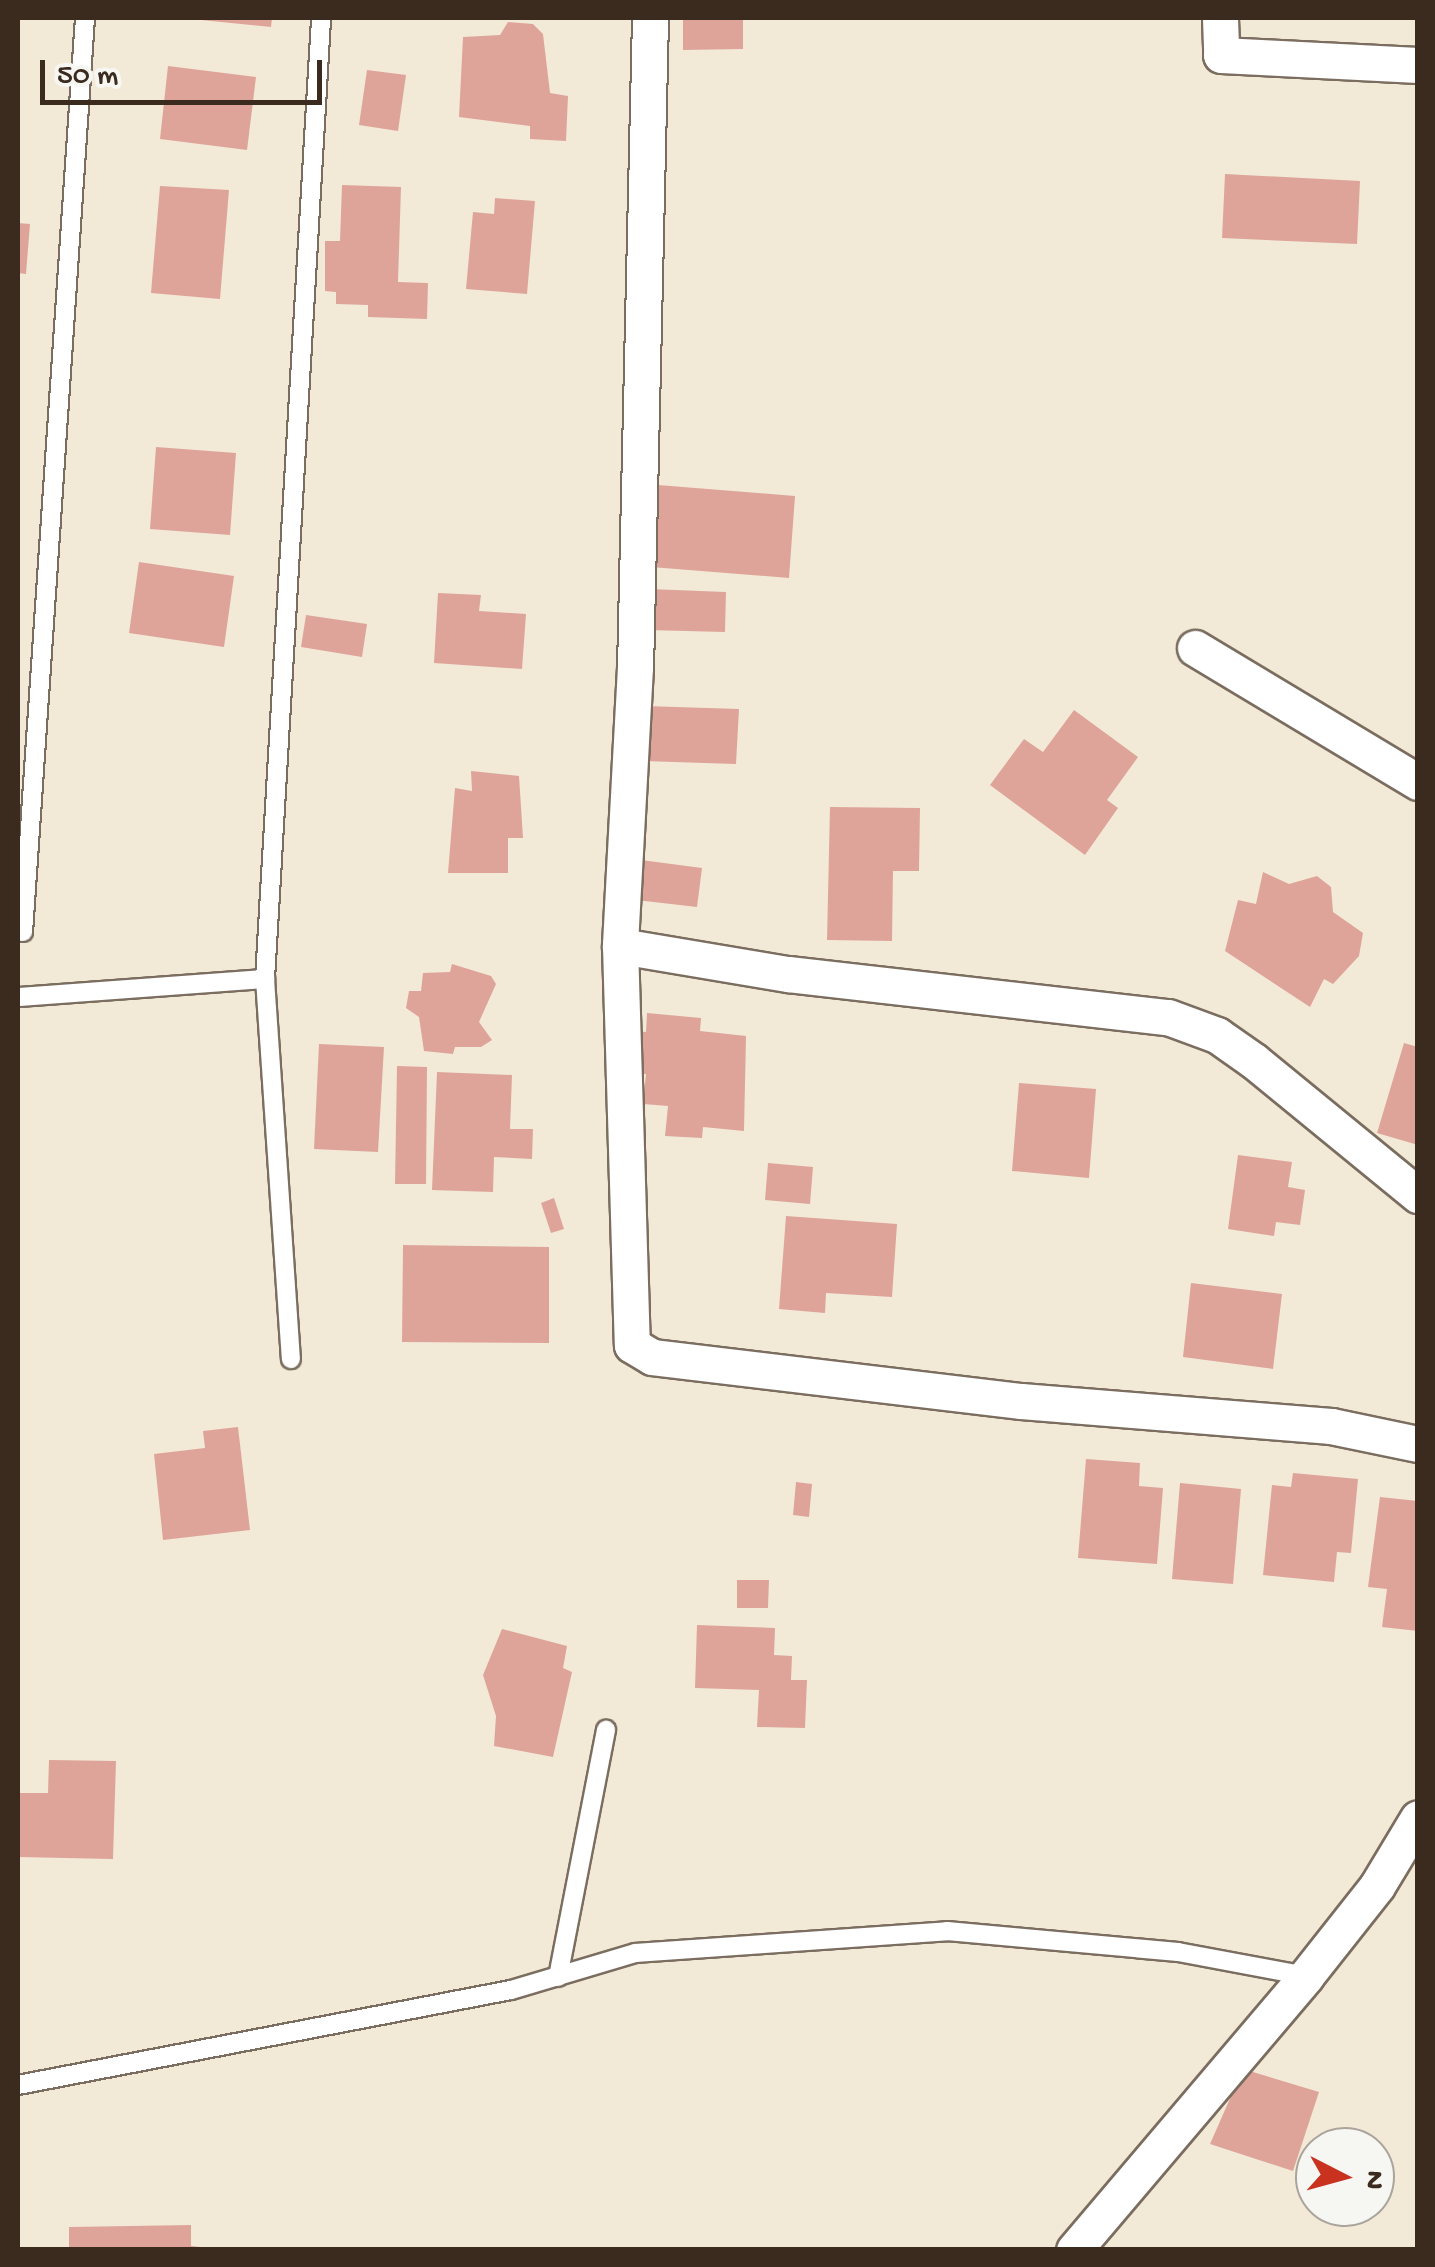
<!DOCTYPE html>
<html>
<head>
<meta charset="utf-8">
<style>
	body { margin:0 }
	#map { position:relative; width:1435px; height:2267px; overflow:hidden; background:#f2ead7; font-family:"Gochi Hand",sans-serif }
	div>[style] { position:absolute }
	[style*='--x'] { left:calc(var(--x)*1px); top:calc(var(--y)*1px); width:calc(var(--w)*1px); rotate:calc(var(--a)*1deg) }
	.building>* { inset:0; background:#dea49a }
	.roads { filter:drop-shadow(2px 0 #7b6d5f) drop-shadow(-2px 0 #7b6d5f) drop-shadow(0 2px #7b6d5f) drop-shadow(0 -2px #7b6d5f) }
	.service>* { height:18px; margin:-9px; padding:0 9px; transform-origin:9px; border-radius:9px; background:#fff }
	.minor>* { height:35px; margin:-17.5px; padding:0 17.5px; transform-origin:17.5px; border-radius:17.5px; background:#fff }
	span { translate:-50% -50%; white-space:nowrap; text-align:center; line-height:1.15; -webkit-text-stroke:8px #f6f6f2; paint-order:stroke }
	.frame { position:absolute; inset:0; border:20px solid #3b2a1e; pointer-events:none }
	.north { position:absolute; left:1295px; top:2127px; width:100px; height:100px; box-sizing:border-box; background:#f6f6f2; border:2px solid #aba49d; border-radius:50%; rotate:96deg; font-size:28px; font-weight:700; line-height:40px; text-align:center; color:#3b2a1e }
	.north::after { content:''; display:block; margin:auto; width:35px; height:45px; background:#c8321e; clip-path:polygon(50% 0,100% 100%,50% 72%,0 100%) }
	.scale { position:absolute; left:40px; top:60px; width:282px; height:45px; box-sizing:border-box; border:5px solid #3b2a1e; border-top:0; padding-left:12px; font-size:30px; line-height:35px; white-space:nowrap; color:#3b2a1e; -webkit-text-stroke:8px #f6f6f2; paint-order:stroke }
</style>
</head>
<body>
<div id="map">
	<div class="building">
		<i style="clip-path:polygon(181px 18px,272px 18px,271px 27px)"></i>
		<i style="clip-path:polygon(683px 18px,743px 18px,743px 49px,683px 50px)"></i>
		<i style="clip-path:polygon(508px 22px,533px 24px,543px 34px,550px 93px,568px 96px,566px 141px,530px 139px,530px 126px,459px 117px,463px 37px,500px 35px)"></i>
		<i style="clip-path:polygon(168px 66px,256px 77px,247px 150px,160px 139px)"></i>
		<i style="clip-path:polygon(367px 70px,406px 75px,398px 131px,359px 125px)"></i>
		<i style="clip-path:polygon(1225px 174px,1360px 181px,1357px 244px,1222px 238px)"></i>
		<i style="clip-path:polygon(342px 185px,401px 187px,398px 282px,428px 283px,427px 319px,368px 317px,368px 305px,336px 304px,336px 292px,325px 291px,325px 241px,340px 241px)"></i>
		<i style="clip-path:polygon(160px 186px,229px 190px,220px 299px,151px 293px)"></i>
		<i style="clip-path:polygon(495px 198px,535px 201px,527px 294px,466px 289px,473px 212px,494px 214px)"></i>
		<i style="clip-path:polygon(18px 223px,30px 224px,26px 274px,18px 273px)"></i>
		<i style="clip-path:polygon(156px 447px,236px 453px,230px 535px,150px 529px)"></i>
		<i style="clip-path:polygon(658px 485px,795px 496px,789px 578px,651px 567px)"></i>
		<i style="clip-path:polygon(139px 562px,234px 576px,224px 647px,129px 633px)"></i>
		<i style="clip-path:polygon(649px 589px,726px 592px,725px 632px,647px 630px)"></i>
		<i style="clip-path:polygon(438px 593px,481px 595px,479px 611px,526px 614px,522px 669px,434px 663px)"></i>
		<i style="clip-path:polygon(306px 615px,367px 624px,362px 657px,301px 647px)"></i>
		<i style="clip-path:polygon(645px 706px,739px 709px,736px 764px,643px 761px)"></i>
		<i style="clip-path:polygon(1074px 710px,1138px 757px,1107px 800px,1118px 808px,1085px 855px,990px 785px,1024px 739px,1043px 752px)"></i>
		<i style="clip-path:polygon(471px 771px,519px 776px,523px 838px,508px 838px,508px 873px,448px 873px,455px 788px,472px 791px)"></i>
		<i style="clip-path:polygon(830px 807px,920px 808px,919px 871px,893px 871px,892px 941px,827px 940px)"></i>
		<i style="clip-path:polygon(641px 860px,702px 868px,697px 907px,636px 900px)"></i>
		<i style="clip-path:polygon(1263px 872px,1289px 884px,1317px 876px,1331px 887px,1333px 912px,1363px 933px,1359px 956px,1333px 984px,1324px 979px,1310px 1007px,1225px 951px,1238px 900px,1256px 904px)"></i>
		<i style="clip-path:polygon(452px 964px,491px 976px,496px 984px,479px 1022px,492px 1040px,481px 1047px,455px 1047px,453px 1054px,424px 1051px,419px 1017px,406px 1008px,409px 991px,421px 991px,423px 973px,450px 972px)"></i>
		<i style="clip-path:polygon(647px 1013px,701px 1018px,700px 1031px,746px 1036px,744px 1131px,703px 1127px,702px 1138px,665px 1136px,668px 1106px,643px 1104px,646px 1074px,629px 1073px,633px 1031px,646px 1032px)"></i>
		<i style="clip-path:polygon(1404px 1043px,1418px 1047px,1418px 1145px,1377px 1133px)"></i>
		<i style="clip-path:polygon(319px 1044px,384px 1047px,378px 1152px,314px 1149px)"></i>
		<i style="clip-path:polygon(397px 1066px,427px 1067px,426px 1184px,395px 1184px)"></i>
		<i style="clip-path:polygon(437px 1072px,512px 1075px,510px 1129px,533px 1129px,532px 1159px,494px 1157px,493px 1192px,432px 1190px)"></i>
		<i style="clip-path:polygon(1019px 1083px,1096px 1089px,1089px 1178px,1012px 1171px)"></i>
		<i style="clip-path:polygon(1238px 1155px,1292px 1162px,1288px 1187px,1305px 1190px,1300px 1225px,1276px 1222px,1274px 1236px,1228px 1229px)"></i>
		<i style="clip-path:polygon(768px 1163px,813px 1167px,810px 1204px,765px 1200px)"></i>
		<i style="clip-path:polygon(554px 1198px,564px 1229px,551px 1233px,541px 1203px)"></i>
		<i style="clip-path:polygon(786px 1216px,897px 1224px,892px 1297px,826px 1293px,825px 1313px,779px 1309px)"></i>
		<i style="clip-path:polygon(403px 1245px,549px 1247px,549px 1343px,402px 1342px)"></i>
		<i style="clip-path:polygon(1191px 1283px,1282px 1294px,1273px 1369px,1183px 1357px)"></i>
		<i style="clip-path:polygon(238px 1427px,250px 1530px,163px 1540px,154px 1454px,205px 1448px,203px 1431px)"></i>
		<i style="clip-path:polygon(1086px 1459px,1140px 1463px,1139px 1486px,1163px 1488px,1157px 1564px,1078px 1558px)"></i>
		<i style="clip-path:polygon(1293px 1473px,1358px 1479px,1351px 1553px,1337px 1552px,1334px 1582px,1263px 1575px,1272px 1485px,1291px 1487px)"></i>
		<i style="clip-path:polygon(796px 1482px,812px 1484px,809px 1517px,793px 1515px)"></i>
		<i style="clip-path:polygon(1180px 1483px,1241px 1489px,1233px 1584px,1172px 1579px)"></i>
		<i style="clip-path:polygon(1380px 1497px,1418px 1501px,1418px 1631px,1382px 1627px,1387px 1589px,1368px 1587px)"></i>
		<i style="clip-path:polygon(737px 1580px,769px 1580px,768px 1608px,737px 1608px)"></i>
		<i style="clip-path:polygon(697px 1625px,775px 1628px,774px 1655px,792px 1656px,791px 1680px,807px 1680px,805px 1728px,757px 1727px,759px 1690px,695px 1688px)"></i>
		<i style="clip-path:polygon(502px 1629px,567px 1646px,563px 1668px,572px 1672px,553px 1757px,494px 1746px,496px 1716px,483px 1675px)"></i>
		<i style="clip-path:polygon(49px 1760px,116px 1761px,113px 1859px,18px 1857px,18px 1793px,48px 1793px)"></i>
		<i style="clip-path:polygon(1243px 2069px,1319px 2092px,1293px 2171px,1210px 2144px)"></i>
		<i style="clip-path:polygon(191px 2225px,191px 2246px,228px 2250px,69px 2250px,69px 2227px)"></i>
	</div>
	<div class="roads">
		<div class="service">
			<i style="--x:23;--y:932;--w:916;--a:-86.12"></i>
			<i style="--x:265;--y:979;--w:381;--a:86.1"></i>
			<i style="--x:18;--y:997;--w:248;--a:-4.2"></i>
			<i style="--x:265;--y:979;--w:963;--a:-86.66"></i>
			<i style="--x:558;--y:1977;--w:252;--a:-79"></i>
			<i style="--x:18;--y:2085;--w:502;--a:-10.91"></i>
			<i style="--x:511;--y:1990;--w:129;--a:-16.6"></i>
			<i style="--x:635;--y:1953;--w:313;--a:-4"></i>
			<i style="--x:947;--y:1931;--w:232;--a:5.2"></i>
			<i style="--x:1178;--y:1952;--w:130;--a:10.6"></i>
		</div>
		<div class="minor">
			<i style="--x:650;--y:18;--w:649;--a:91.32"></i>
			<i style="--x:635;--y:667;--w:279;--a:93.1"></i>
			<i style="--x:620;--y:946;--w:399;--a:88.3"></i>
			<i style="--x:632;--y:1345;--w:23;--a:31"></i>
			<i style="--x:652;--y:1357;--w:372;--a:6.8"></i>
			<i style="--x:1021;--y:1401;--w:311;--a:4.6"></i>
			<i style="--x:1331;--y:1426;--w:89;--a:11.7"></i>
			<i style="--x:1220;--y:18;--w:37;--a:88"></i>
			<i style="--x:1221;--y:55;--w:197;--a:2.9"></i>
			<i style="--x:1195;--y:648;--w:260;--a:31"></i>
			<i style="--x:620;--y:946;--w:170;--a:9.5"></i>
			<i style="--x:788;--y:974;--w:382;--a:6.5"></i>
			<i style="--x:1168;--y:1017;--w:52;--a:20.2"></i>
			<i style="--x:1217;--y:1035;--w:45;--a:35.1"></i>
			<i style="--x:1254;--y:1061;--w:212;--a:39.3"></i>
			<i style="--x:1074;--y:2250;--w:359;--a:-49.7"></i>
			<i style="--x:1306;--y:1976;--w:115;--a:-51.7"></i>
			<i style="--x:1377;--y:1886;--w:79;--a:-58.9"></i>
		</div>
	</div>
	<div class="frame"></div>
	<div class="north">N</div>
	<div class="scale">50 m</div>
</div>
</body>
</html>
